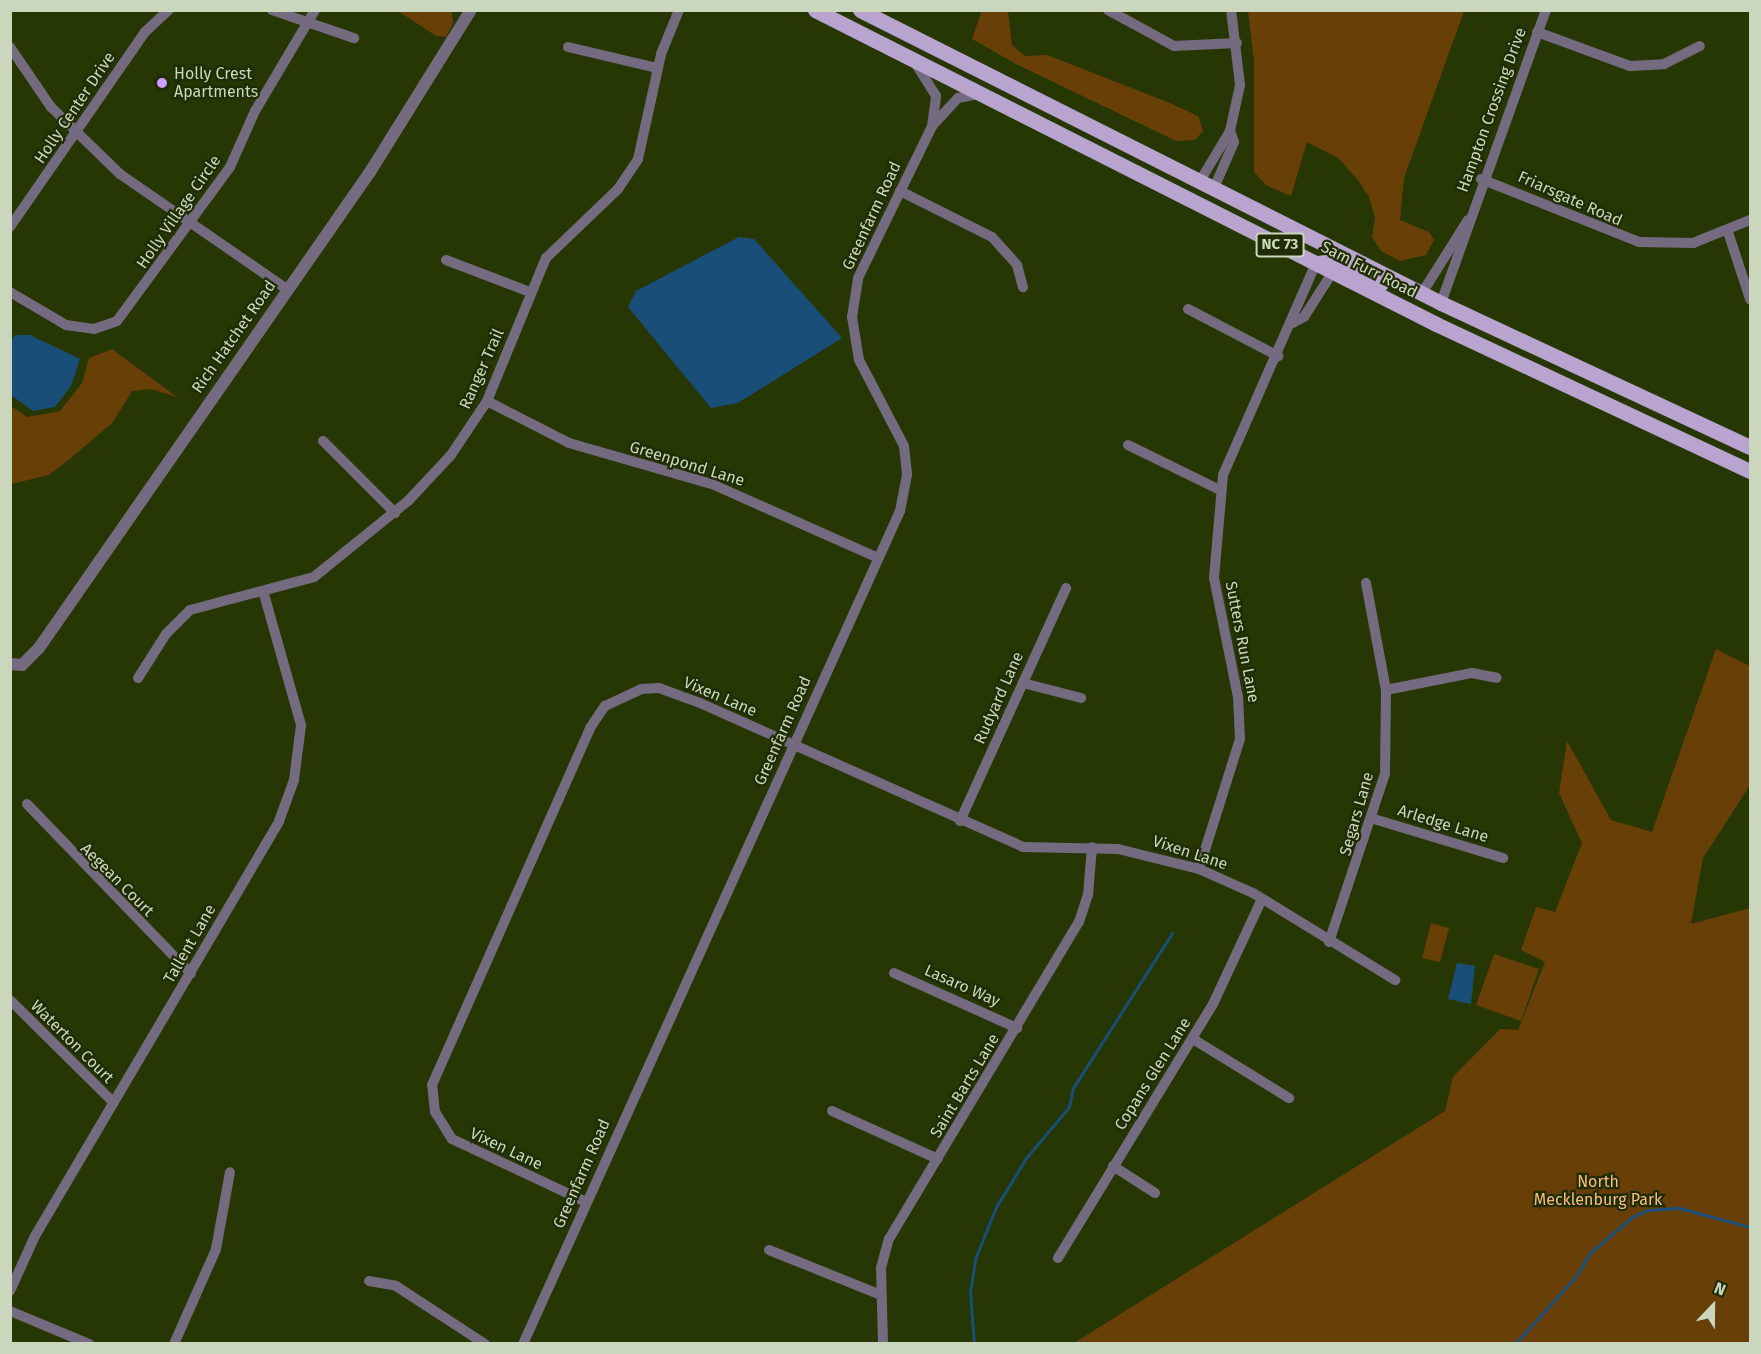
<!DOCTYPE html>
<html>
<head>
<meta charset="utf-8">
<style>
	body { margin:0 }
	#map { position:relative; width:1761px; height:1354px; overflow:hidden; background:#263703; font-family:"Fira Sans",sans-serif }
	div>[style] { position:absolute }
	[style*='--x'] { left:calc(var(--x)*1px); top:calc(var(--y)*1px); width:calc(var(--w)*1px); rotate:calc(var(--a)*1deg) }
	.green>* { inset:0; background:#693f08 }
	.water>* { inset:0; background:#194e79 }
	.stream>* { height:3px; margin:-1.5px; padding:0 1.5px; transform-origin:1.5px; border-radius:1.5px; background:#194e79 }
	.minor>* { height:10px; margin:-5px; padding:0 5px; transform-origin:5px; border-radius:5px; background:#756b80 }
	.tertiary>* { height:12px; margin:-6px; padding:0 6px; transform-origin:6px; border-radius:6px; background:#756b80 }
	.primary>* { height:15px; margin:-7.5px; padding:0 7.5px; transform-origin:7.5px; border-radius:7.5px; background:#b8a4cf }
	.dots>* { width:16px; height:16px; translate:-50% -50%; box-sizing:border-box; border:3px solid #1f2c06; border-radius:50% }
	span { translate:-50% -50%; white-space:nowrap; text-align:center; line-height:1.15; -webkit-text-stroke:4.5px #1f2c06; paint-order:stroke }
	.shield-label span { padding:2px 4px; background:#1f2c06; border:2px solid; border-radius:4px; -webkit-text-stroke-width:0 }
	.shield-label { font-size:15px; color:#cbd7bc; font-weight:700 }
	.poi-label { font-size:16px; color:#cbd7bc }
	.left { translate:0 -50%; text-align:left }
	.street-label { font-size:16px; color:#cbd7bc }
	.park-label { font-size:16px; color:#fbbd7c }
	.frame { position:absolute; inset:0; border:12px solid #cbd7bc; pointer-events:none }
	.north { position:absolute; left:1683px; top:1276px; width:60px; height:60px; -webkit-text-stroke:4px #1f2c06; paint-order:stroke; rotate:22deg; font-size:16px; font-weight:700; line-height:24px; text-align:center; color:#cbd7bc }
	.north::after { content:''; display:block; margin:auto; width:21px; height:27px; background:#cbd7bc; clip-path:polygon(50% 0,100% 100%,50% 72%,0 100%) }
</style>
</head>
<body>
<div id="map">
	<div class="green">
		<i style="clip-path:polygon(982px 10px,1008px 11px,1012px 45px,1025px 56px,1047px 55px,1170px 103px,1198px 116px,1203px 131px,1195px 140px,1176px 141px,1016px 64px,972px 39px)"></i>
		<i style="clip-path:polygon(398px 11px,452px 11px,453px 23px,446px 37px,436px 36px)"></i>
		<i style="clip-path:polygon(1248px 11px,1464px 11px,1404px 178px,1400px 220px,1429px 232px,1434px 240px,1426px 255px,1400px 261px,1381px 251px,1372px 237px,1375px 217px,1369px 197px,1358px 180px,1338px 158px,1307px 142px,1291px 196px,1266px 185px,1254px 172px,1254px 61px)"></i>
		<i style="clip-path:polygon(112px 349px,177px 397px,151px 389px,132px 391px,113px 422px,70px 459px,49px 475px,11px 484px,11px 406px,27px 417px,60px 411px,82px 383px,89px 358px)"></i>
		<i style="clip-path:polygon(1716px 649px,1750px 666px,1750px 785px,1703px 858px,1691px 924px,1750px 908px,1750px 1343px,1074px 1343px,1445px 1111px,1453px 1077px,1500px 1029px,1518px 1030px,1545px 962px,1521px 950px,1536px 907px,1555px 912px,1582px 843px,1559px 793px,1567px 741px,1611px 820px,1652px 832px)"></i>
		<i style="clip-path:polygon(1431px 923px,1449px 928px,1440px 962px,1422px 958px)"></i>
		<i style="clip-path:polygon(1494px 954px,1539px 969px,1521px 1021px,1476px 1005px)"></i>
	</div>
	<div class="water">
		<i style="clip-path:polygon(739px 237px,754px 239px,842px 338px,738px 403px,711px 408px,628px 307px,636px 291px)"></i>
		<i style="clip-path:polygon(15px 335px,30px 335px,80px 359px,71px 386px,55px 407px,33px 411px,11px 395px,11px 340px)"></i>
		<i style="clip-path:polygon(1457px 963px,1475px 966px,1471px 1004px,1448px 999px)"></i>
	</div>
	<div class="stream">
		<i style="--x:974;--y:1344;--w:52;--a:-94.4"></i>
		<i style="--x:970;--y:1292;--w:33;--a:-81"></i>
		<i style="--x:975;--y:1259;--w:56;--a:-68"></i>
		<i style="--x:996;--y:1207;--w:57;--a:-58.5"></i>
		<i style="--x:1026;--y:1158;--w:67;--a:-49.9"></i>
		<i style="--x:1069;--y:1107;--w:19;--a:-78"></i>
		<i style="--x:1073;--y:1088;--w:184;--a:-57.4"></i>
		<i style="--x:1515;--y:1344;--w:91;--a:-48.1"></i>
		<i style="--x:1576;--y:1276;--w:27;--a:-59"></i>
		<i style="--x:1590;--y:1253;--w:55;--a:-40.6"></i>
		<i style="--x:1632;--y:1217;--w:17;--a:-24"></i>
		<i style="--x:1648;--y:1210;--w:31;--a:-4"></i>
		<i style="--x:1679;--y:1208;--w:73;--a:15"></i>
	</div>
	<div class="minor">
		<i style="--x:272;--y:10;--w:87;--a:18.9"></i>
		<i style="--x:1108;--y:10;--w:75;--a:28.6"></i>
		<i style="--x:1174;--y:46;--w:63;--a:-2.7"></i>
		<i style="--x:1537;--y:32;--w:99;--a:20.1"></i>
		<i style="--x:1630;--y:66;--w:34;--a:-3"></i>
		<i style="--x:1664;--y:64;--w:40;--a:-26.6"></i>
		<i style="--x:10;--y:47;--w:73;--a:55.7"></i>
		<i style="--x:51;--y:107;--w:96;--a:44.2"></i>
		<i style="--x:120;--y:174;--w:203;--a:34.6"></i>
		<i style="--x:568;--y:47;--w:91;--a:13.3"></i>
		<i style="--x:932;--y:126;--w:38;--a:-47"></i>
		<i style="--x:958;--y:98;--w:21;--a:-11"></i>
		<i style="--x:1481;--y:179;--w:170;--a:21.7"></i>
		<i style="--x:1639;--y:242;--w:54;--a:1.1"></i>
		<i style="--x:1693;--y:243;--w:61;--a:-22"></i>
		<i style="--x:1200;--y:181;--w:58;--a:-59"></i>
		<i style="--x:1214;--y:188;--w:50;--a:-66.5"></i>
		<i style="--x:1234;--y:142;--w:12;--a:-110"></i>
		<i style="--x:1230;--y:131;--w:47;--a:-77.7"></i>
		<i style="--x:1240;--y:85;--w:76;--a:-96.8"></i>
		<i style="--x:900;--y:191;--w:103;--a:26.6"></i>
		<i style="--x:992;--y:237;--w:38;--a:48"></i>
		<i style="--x:1017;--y:265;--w:23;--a:75"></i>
		<i style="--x:10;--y:227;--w:237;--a:-55.3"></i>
		<i style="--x:145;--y:32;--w:33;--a:-43"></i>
		<i style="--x:1728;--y:232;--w:71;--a:71.8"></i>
		<i style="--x:446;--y:260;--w:90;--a:20.9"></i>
		<i style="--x:10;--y:292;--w:65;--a:30.5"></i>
		<i style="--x:66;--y:325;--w:28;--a:8"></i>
		<i style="--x:94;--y:329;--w:24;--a:-19"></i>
		<i style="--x:117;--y:321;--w:191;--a:-53.7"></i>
		<i style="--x:230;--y:167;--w:61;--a:-65.9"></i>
		<i style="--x:255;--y:111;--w:117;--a:-59.3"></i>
		<i style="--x:1422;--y:293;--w:86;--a:-57.8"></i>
		<i style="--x:1441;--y:303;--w:311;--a:-70.3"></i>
		<i style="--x:1188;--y:309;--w:102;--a:27.6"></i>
		<i style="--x:1293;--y:323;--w:13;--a:-29"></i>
		<i style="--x:1304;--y:317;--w:52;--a:-57.5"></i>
		<i style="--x:487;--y:401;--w:92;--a:27.1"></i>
		<i style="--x:569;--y:443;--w:149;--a:16"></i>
		<i style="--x:712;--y:484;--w:182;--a:24"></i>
		<i style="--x:323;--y:441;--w:102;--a:45"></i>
		<i style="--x:1128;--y:445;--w:102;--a:26.1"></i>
		<i style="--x:138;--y:678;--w:52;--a:-57.5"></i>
		<i style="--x:166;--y:634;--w:34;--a:-45"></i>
		<i style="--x:190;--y:610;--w:128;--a:-14.9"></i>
		<i style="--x:314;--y:577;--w:121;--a:-39"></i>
		<i style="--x:408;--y:501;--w:63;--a:-46.9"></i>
		<i style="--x:451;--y:455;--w:65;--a:-56.3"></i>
		<i style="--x:487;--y:401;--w:155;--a:-67.6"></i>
		<i style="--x:546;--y:258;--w:100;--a:-43.8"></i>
		<i style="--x:618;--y:189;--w:36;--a:-56"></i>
		<i style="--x:638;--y:159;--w:107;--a:-77.6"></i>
		<i style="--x:661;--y:54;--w:48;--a:-67.8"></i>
		<i style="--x:1023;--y:683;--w:60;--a:14.5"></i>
		<i style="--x:1386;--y:690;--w:88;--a:-11.2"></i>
		<i style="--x:1472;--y:673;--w:25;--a:11"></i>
		<i style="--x:27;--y:804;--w:236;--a:46"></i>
		<i style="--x:1374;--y:819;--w:135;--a:16.8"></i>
		<i style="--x:960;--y:821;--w:256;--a:-65.5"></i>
		<i style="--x:1199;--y:869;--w:136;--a:-72.5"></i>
		<i style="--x:1240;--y:739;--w:42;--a:-92.7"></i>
		<i style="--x:1238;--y:697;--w:121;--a:-101.4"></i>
		<i style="--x:1214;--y:578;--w:103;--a:-85"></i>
		<i style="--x:1223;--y:475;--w:232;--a:-66.3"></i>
		<i style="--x:1329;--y:942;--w:177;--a:-71.6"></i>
		<i style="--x:1385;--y:774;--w:84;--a:-89.3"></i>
		<i style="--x:1386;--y:690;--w:109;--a:-100.6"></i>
		<i style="--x:894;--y:973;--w:135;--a:24.1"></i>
		<i style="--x:10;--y:1000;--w:146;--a:44.7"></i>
		<i style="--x:1193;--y:1039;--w:113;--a:31.6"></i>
		<i style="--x:832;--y:1111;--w:116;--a:24.4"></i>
		<i style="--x:1113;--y:1166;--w:50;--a:32.7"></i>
		<i style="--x:586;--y:1202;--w:148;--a:-154.8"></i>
		<i style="--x:452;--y:1139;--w:32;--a:-122"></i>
		<i style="--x:435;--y:1112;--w:27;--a:-96"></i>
		<i style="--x:432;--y:1085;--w:390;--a:-66.1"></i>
		<i style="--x:590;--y:728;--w:27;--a:-56"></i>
		<i style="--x:605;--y:706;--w:40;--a:-25"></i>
		<i style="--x:641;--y:689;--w:18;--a:-3"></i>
		<i style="--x:659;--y:688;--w:44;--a:20.1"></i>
		<i style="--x:700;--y:703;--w:354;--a:24"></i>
		<i style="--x:1023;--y:847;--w:95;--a:1.2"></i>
		<i style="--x:1118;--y:849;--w:83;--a:13.9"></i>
		<i style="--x:1199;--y:869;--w:59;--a:24"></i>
		<i style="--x:1253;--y:893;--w:167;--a:31.5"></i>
		<i style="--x:769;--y:1250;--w:121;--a:21.9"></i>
		<i style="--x:1058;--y:1258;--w:298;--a:-58.6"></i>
		<i style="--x:1213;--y:1004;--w:116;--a:-65"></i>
		<i style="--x:369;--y:1281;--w:27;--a:10"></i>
		<i style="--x:396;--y:1286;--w:106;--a:33.1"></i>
		<i style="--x:10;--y:1291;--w:60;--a:-65.6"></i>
		<i style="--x:35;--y:1236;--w:481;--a:-59.5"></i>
		<i style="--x:279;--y:821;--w:44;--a:-69.9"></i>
		<i style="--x:294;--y:780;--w:55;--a:-82.7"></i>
		<i style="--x:301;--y:725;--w:139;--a:-105.8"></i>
		<i style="--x:10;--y:1311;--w:86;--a:22.7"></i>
		<i style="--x:174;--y:1344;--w:104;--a:-66.1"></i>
		<i style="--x:216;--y:1249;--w:78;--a:-79.7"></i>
		<i style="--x:523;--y:1344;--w:914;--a:-65.65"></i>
		<i style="--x:900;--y:511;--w:38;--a:-79"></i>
		<i style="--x:907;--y:474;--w:28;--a:-96"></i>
		<i style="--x:904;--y:446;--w:97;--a:-117.6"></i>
		<i style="--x:859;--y:360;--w:44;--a:-99.2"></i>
		<i style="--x:852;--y:317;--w:39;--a:-81"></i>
		<i style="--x:858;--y:278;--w:169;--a:-64"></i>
		<i style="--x:932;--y:126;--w:30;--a:-82"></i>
		<i style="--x:936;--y:96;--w:40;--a:-122"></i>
		<i style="--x:883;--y:1344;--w:76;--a:-91.5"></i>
		<i style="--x:881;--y:1268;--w:30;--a:-75"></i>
		<i style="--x:889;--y:1239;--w:370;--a:-59.1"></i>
		<i style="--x:1079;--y:922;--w:28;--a:-72"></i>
		<i style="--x:1088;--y:895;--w:48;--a:-85.2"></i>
	</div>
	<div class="tertiary">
		<i style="--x:10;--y:664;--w:12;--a:5"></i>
		<i style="--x:22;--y:665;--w:24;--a:-45"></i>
		<i style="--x:39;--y:648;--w:580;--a:-55.19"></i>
		<i style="--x:370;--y:172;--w:191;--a:-58.1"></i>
	</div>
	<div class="primary">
		<i style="--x:815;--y:10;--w:696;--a:26.82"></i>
		<i style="--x:1436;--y:324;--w:347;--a:25.1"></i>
		<i style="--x:860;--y:10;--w:651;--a:26.76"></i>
		<i style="--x:1441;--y:303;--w:341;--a:25"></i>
		<i style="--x:1318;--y:263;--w:15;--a:-8"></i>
		<i style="--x:1333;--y:261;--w:53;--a:25.6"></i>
	</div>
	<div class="dots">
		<i style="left:162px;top:83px;background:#cf9eff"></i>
	</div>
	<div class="shield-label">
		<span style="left:1280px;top:245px">NC 73</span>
	</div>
	<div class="poi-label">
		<span class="left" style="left:174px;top:83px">Holly Crest<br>Apartments</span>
	</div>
	<div class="street-label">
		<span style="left:75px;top:108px;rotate:-56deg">Holly Center Drive</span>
		<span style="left:1492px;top:110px;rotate:-70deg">Hampton Crossing Drive</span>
		<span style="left:1570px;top:199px;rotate:24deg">Friarsgate Road</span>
		<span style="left:179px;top:212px;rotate:-55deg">Holly Village Circle</span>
		<span style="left:872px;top:216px;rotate:-65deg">Greenfarm Road</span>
		<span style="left:1369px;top:270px;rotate:27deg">Sam Furr Road</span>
		<span style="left:234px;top:337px;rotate:-55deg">Rich Hatchet Road</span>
		<span style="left:482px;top:369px;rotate:-66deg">Ranger Trail</span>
		<span style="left:687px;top:464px;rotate:17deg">Greenpond Lane</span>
		<span style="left:1242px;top:642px;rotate:79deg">Sutters Run Lane</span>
		<span style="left:720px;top:697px;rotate:23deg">Vixen Lane</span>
		<span style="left:999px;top:698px;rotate:-66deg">Rudyard Lane</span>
		<span style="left:783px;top:731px;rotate:-66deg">Greenfarm Road</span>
		<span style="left:1357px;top:814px;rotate:-74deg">Segars Lane</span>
		<span style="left:1443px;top:824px;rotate:17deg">Arledge Lane</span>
		<span style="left:1190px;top:853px;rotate:18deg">Vixen Lane</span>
		<span style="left:117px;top:880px;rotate:45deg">Aegean Court</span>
		<span style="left:190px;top:944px;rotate:-60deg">Tallent Lane</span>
		<span style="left:962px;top:986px;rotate:24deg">Lasaro Way</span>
		<span style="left:72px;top:1042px;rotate:45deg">Waterton Court</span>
		<span style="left:1153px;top:1074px;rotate:-58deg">Copans Glen Lane</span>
		<span style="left:965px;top:1086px;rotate:-59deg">Saint Barts Lane</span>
		<span style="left:506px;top:1149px;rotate:25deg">Vixen Lane</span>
		<span style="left:582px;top:1174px;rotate:-66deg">Greenfarm Road</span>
	</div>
	<div class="park-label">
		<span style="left:1598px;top:1191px">North<br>Mecklenburg Park</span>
	</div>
	<div class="frame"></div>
	<div class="north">N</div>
</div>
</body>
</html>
